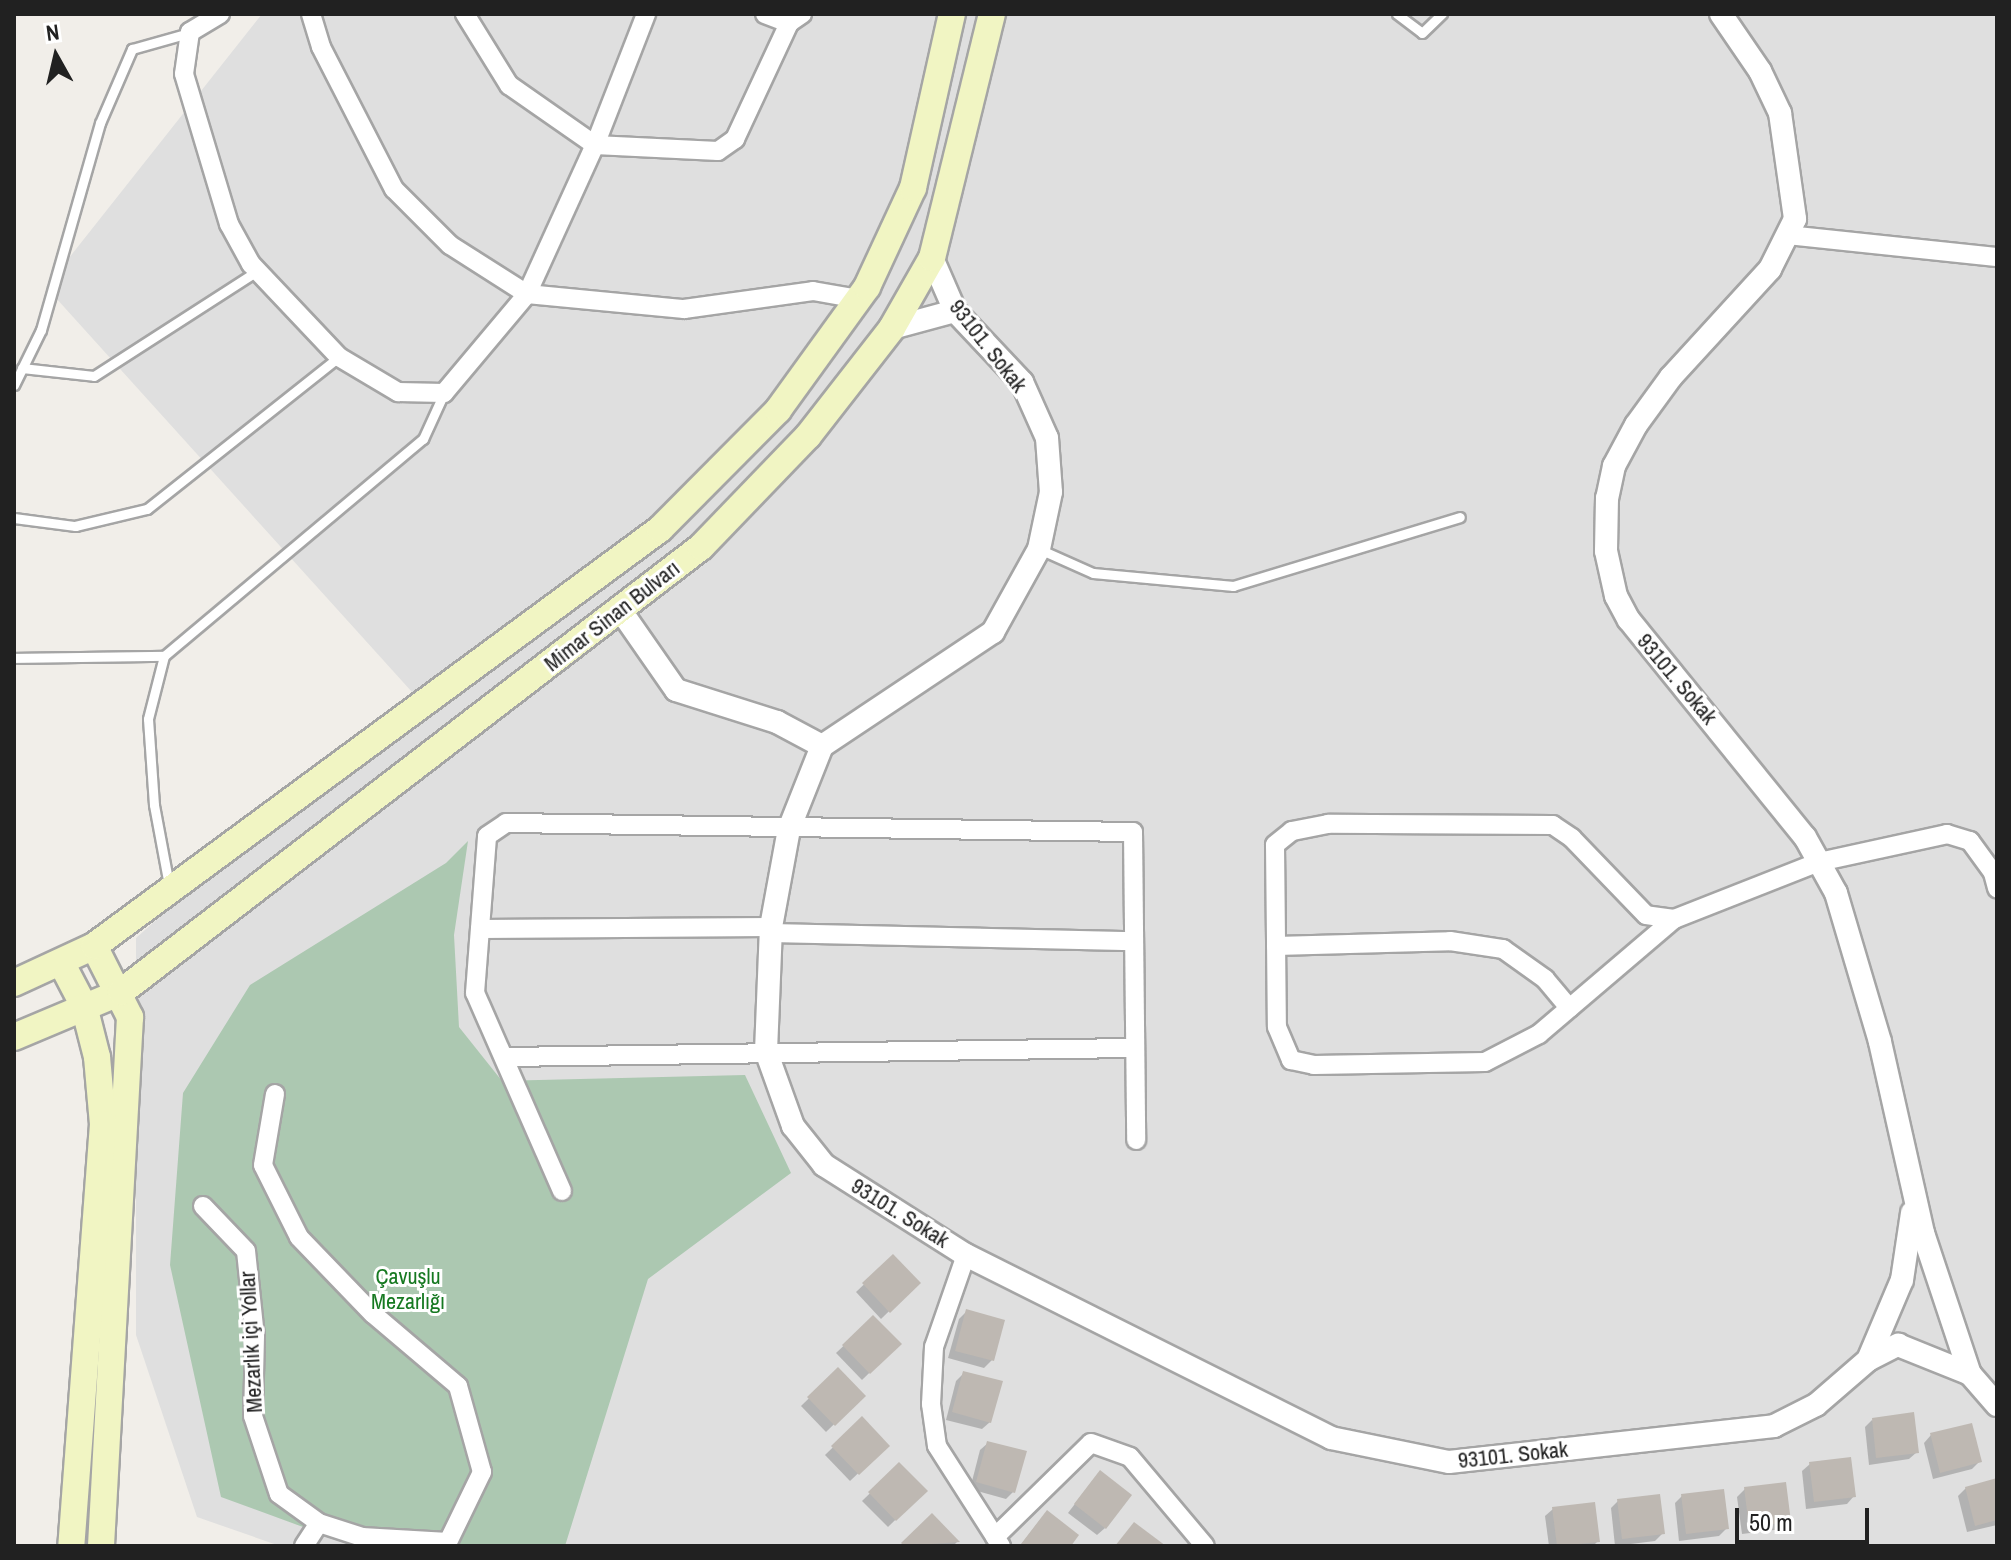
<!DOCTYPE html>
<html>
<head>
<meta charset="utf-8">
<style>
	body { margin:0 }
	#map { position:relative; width:2011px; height:1560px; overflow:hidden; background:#f1eee9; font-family:"Archivo Narrow",sans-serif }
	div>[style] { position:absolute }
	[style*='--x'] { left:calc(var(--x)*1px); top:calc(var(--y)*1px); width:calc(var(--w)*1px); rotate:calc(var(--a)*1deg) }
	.residential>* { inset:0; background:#dfdfdf }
	.cemetery>* { inset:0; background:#acc8b1 }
	.shadow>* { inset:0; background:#0003 }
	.building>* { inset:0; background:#beb8b2 }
	.roads { filter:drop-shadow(2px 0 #a5a5a5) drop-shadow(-2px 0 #a5a5a5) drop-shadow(0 2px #a5a5a5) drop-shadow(0 -2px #a5a5a5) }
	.service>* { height:9px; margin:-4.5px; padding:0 4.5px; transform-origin:4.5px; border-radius:4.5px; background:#fff }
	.minor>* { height:18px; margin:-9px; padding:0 9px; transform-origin:9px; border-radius:9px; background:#fff }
	.tertiary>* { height:22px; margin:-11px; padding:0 11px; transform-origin:11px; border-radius:11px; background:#fff }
	.secondary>* { height:26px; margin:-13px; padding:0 13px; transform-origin:13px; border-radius:13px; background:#f1f5c3 }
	span { translate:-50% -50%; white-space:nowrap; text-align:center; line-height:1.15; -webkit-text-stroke:6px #fff; paint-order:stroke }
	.street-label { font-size:22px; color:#212121 }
	.park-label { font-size:22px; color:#167921 }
	.frame { position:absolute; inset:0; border:16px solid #212121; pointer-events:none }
	.north { position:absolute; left:16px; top:16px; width:80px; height:80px; -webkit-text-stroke:6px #fff; paint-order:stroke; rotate:352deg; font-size:22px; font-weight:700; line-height:32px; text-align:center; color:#212121 }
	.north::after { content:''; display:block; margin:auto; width:28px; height:36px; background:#212121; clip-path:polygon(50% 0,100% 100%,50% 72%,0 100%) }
	.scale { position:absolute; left:1735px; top:1508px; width:134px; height:36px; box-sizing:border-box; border:4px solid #212121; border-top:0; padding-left:10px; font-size:24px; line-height:28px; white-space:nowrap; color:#212121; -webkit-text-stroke:6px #fff; paint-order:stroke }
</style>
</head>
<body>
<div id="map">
	<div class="residential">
		<i style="clip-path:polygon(262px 14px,1997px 14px,1997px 1546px,280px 1546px,197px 1517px,136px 1335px,136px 938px,412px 692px,46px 287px)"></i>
	</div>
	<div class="cemetery">
		<i style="clip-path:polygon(468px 841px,454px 935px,459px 1027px,502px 1081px,745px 1075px,791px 1173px,648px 1279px,565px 1546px,355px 1546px,221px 1497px,170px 1265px,183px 1093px,250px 985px,446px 863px)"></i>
	</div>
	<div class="shadow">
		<i style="clip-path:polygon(893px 1257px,918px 1283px,881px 1319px,856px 1292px)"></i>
		<i style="clip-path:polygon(966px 1312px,992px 1360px,984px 1368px,948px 1358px,959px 1319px)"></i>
		<i style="clip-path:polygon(873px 1318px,899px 1344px,862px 1380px,836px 1353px)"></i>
		<i style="clip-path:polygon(838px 1370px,863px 1396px,826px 1432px,801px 1406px)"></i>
		<i style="clip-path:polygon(964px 1373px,990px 1422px,982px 1429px,946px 1420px,956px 1381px)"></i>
		<i style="clip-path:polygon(862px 1419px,887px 1446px,850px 1481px,825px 1455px)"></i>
		<i style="clip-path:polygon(1872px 1420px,1917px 1452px,1909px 1459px,1869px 1465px,1865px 1427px)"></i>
		<i style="clip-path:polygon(1931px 1435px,1980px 1461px,1972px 1469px,1933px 1479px,1924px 1443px)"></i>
		<i style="clip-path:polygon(988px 1443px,1013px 1492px,1006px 1499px,970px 1489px,980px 1450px)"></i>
		<i style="clip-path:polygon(1810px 1464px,1854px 1496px,1847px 1504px,1806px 1509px,1802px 1471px)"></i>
		<i style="clip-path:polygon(899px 1465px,925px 1491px,888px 1527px,862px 1501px)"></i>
		<i style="clip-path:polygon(1093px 1480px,1105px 1528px,1097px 1535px,1068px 1513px)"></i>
		<i style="clip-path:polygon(1997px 1480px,1997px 1525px,1967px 1532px,1958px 1496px,1966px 1488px)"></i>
		<i style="clip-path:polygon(1745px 1489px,1789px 1521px,1782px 1529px,1742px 1534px,1737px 1497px)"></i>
		<i style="clip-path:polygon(1682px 1496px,1727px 1528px,1719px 1536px,1679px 1541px,1675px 1503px)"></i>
		<i style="clip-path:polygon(1618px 1501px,1663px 1533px,1655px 1541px,1615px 1546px,1611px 1508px)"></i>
		<i style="clip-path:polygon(1553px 1509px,1598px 1541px,1593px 1546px,1549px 1546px,1545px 1516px)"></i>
		<i style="clip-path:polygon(932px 1516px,957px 1542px,953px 1546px,900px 1546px)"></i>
		<i style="clip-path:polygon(1040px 1520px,1076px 1535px,1068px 1546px,1020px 1546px)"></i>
	</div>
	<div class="building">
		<i style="clip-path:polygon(893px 1254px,921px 1283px,890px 1313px,862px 1283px)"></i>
		<i style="clip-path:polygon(966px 1309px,1005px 1320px,994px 1361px,955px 1351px)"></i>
		<i style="clip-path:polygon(873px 1315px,902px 1344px,870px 1374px,842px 1345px)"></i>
		<i style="clip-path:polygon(838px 1367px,866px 1396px,835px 1426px,807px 1397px)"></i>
		<i style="clip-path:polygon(963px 1371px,1003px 1381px,991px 1423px,952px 1412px)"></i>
		<i style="clip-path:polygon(1914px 1412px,1919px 1453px,1876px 1458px,1872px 1418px)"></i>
		<i style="clip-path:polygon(862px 1416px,890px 1446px,859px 1475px,831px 1446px)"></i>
		<i style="clip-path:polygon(1972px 1423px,1982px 1462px,1940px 1473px,1930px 1433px)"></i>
		<i style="clip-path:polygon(987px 1441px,1027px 1451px,1015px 1493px,976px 1482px)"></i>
		<i style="clip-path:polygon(1851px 1457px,1856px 1497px,1814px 1502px,1809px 1462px)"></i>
		<i style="clip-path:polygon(899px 1462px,928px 1491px,896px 1521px,868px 1492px)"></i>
		<i style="clip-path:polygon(1100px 1470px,1132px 1495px,1106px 1529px,1074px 1504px)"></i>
		<i style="clip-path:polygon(1997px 1478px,1997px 1520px,1975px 1526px,1965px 1487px)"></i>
		<i style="clip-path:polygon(1786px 1482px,1791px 1522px,1749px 1527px,1744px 1487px)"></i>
		<i style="clip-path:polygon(1724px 1489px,1729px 1529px,1686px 1534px,1681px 1494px)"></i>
		<i style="clip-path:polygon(1660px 1494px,1665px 1534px,1622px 1539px,1617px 1499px)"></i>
		<i style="clip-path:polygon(1595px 1502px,1600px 1542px,1557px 1546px,1552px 1507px)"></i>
		<i style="clip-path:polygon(1047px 1510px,1079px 1535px,1071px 1546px,1021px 1544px)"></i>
		<i style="clip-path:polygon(932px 1513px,960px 1542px,904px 1546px,901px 1543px)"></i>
		<i style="clip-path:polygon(1134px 1522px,1166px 1546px,1115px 1546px)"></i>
	</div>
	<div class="roads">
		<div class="service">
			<i style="--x:1397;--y:14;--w:31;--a:37"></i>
			<i style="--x:1422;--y:33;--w:28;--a:-44"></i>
			<i style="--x:22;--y:368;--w:72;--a:6.3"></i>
			<i style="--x:94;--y:376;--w:194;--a:-32.8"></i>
			<i style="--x:14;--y:385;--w:61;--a:-63.9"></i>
			<i style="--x:41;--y:330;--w:215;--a:-74.1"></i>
			<i style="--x:100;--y:123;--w:81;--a:-66.6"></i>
			<i style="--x:132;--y:49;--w:59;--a:-15.7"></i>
			<i style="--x:14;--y:518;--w:62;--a:7.5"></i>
			<i style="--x:75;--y:526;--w:74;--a:-13.3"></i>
			<i style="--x:147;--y:509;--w:245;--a:-38.4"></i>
			<i style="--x:1039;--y:549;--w:59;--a:24"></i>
			<i style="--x:1093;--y:573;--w:141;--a:5.3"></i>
			<i style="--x:1233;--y:586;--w:237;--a:-16.9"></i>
			<i style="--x:164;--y:656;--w:65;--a:104.3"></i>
			<i style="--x:148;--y:719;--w:86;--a:86"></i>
			<i style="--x:154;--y:805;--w:81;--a:79.4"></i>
			<i style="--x:14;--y:658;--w:150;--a:-0.8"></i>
			<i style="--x:164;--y:656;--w:338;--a:-40"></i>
			<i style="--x:423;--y:439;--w:51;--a:-65.5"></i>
		</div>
		<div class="minor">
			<i style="--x:220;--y:14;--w:35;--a:149"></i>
			<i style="--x:190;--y:32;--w:42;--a:98.1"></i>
			<i style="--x:184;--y:74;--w:157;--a:73.3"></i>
			<i style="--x:229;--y:224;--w:46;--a:61.2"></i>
			<i style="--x:251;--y:264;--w:128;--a:46.6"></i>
			<i style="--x:339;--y:357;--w:69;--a:30.7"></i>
			<i style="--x:398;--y:392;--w:46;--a:1.2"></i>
			<i style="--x:444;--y:393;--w:129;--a:-50"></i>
			<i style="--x:527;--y:294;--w:164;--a:-65.5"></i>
			<i style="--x:595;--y:145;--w:141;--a:-68.7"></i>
			<i style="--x:311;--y:14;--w:34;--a:73"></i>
			<i style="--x:321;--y:47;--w:160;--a:62.8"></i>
			<i style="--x:394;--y:189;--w:79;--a:45"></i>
			<i style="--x:450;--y:245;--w:91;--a:32.5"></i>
			<i style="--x:527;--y:294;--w:158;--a:5.5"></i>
			<i style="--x:684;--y:309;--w:130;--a:-7.9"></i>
			<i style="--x:813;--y:291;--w:47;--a:9.9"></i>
			<i style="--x:465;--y:14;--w:84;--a:58.2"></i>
			<i style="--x:509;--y:85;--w:105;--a:34.9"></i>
			<i style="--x:595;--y:145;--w:123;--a:2.8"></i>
			<i style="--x:718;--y:151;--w:21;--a:-35"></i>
			<i style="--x:735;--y:139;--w:128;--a:-65"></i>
			<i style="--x:789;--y:23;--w:16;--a:-35"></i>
			<i style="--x:765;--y:14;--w:26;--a:21"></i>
			<i style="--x:1787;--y:235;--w:211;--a:6"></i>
			<i style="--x:1674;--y:919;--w:28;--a:-172"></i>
			<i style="--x:1646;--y:915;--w:107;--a:-133.9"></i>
			<i style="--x:1572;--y:838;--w:23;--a:-146"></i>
			<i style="--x:1553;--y:825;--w:225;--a:-179.7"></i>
			<i style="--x:1328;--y:824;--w:37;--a:169"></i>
			<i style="--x:1292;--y:831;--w:22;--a:141"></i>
			<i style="--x:1275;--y:845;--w:182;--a:89.4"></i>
			<i style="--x:1277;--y:1027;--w:36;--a:67"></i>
			<i style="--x:1291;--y:1060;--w:24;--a:12"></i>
			<i style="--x:1314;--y:1065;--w:171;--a:-1"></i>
			<i style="--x:1485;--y:1062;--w:61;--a:-27.4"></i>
			<i style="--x:1539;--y:1034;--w:177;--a:-40.4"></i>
			<i style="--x:1674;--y:919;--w:156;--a:-21.5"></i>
			<i style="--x:1819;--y:862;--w:131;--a:-12.3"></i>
			<i style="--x:1947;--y:834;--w:24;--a:17"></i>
			<i style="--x:1970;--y:841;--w:39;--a:54"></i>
			<i style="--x:1993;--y:873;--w:16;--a:75"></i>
			<i style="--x:480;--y:929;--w:291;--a:-0.4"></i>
			<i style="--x:771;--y:933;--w:363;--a:1.3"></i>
			<i style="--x:1276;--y:946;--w:174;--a:-1.6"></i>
			<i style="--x:1450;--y:941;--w:54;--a:8.6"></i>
			<i style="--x:1503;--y:949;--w:52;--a:35.5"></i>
			<i style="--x:1545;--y:979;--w:38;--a:50"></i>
			<i style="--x:504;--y:1057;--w:631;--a:-0.82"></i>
			<i style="--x:562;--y:1191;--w:216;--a:-113.7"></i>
			<i style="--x:475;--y:993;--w:157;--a:-85.6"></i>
			<i style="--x:487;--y:836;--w:23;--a:-34"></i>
			<i style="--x:506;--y:823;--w:627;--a:0.82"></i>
			<i style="--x:1133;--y:832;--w:308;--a:89.4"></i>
			<i style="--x:203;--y:1206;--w:62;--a:46.3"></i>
			<i style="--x:246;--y:1251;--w:85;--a:84"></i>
			<i style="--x:255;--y:1336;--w:80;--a:91.4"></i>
			<i style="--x:253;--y:1416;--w:82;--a:71.6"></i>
			<i style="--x:279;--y:1494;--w:49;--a:35.9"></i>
			<i style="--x:319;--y:1523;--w:45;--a:18"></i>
			<i style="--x:362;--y:1537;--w:86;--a:3.3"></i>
			<i style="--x:448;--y:1542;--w:78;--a:-64.1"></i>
			<i style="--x:482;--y:1472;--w:89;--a:-105.6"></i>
			<i style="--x:458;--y:1386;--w:111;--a:-139.7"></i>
			<i style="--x:373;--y:1314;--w:107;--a:-133.9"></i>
			<i style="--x:299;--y:1237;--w:80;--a:-116.6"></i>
			<i style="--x:263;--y:1165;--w:72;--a:-80.4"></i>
			<i style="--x:966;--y:1255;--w:97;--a:109.2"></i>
			<i style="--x:934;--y:1347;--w:57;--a:93"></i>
			<i style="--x:931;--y:1404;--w:42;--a:81.9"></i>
			<i style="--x:937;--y:1446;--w:119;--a:57.4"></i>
			<i style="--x:995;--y:1537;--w:134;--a:-44.4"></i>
			<i style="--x:1091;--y:1443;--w:41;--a:19.7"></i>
			<i style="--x:1130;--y:1457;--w:116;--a:49.9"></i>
			<i style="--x:304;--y:1546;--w:27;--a:-57"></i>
		</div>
		<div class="tertiary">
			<i style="--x:1721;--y:14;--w:69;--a:55.6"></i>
			<i style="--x:1760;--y:71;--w:47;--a:64.5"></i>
			<i style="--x:1780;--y:113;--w:107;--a:81.9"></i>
			<i style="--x:1795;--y:219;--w:56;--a:116.6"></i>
			<i style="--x:1770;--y:269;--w:147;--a:132.5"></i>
			<i style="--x:1671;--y:377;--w:59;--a:126.1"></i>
			<i style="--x:1636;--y:425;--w:47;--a:118.2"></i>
			<i style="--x:1614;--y:466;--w:33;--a:102"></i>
			<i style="--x:1607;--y:498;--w:53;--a:91.1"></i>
			<i style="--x:1606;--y:551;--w:46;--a:77.5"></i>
			<i style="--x:1616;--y:596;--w:27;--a:62"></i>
			<i style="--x:1629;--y:620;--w:279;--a:51"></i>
			<i style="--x:1805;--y:837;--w:64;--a:61"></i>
			<i style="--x:1836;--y:893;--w:155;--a:73.5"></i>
			<i style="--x:1880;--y:1042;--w:196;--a:77.3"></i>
			<i style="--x:1923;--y:1233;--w:149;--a:71.6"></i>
			<i style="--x:1970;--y:1374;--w:41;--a:48.9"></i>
			<i style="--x:932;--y:258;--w:58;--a:66.5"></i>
			<i style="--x:955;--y:311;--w:98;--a:46.7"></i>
			<i style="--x:1022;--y:382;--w:61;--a:65.9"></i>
			<i style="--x:1047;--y:438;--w:54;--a:85.8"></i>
			<i style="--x:1051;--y:492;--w:58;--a:101.9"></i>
			<i style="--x:1039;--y:549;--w:95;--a:119"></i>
			<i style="--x:993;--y:632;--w:206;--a:146.3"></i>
			<i style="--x:822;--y:746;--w:89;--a:111.7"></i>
			<i style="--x:789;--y:829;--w:100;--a:100.4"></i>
			<i style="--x:771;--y:927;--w:124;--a:92.3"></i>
			<i style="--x:766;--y:1051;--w:80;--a:70.2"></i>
			<i style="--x:793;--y:1126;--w:50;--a:51.5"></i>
			<i style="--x:824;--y:1165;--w:168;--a:32.4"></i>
			<i style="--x:966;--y:1255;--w:408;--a:26.6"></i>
			<i style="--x:1331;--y:1438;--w:120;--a:11.5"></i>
			<i style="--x:1449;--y:1462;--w:327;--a:-6.3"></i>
			<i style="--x:1774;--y:1426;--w:47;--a:-26.6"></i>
			<i style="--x:1816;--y:1405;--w:69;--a:-40.9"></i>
			<i style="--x:1868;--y:1360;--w:34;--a:-27"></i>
			<i style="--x:1898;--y:1345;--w:78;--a:21.9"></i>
			<i style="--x:892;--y:328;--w:65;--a:-15.1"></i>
			<i style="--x:621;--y:611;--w:96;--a:55.2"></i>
			<i style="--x:676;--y:690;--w:106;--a:17.6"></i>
			<i style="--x:777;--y:722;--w:51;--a:28.1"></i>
			<i style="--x:1868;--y:1360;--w:87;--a:-67"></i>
			<i style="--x:1902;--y:1280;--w:68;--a:-81.5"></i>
		</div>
		<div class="secondary">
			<i style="--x:94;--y:946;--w:80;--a:63.1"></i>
			<i style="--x:130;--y:1017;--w:530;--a:93.14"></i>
			<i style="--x:62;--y:964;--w:47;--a:62.4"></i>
			<i style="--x:84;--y:1006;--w:53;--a:75.7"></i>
			<i style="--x:97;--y:1057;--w:67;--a:84.9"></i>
			<i style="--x:103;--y:1124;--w:423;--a:94.3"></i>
			<i style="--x:14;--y:983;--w:88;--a:-24.8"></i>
			<i style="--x:94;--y:946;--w:703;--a:-36.38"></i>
			<i style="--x:660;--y:529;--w:168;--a:-45.2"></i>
			<i style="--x:778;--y:410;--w:152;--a:-54.1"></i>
			<i style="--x:867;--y:287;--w:109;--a:-65.1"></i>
			<i style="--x:913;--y:188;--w:178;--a:-77.4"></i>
			<i style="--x:14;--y:1037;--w:116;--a:-22.8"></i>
			<i style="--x:121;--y:992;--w:731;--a:-37.5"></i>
			<i style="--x:701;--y:547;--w:154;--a:-46.1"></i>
			<i style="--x:808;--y:436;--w:137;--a:-52.1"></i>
			<i style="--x:892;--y:328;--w:81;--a:-60.3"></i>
			<i style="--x:932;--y:258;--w:251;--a:-76.2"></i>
		</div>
	</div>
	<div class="street-label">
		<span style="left:988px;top:346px;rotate:52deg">93101. Sokak</span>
		<span style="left:612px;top:616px;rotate:-38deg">Mimar Sinan Bulvarı</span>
		<span style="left:1677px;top:679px;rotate:50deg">93101. Sokak</span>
		<span style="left:900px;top:1213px;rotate:32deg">93101. Sokak</span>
		<span style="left:251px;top:1342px;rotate:-93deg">Mezarlık içi Yollar</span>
		<span style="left:1513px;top:1455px;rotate:-6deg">93101. Sokak</span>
	</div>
	<div class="park-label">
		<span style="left:408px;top:1289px">Çavuşlu<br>Mezarlığı</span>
	</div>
	<div class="frame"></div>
	<div class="north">N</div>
	<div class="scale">50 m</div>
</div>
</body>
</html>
